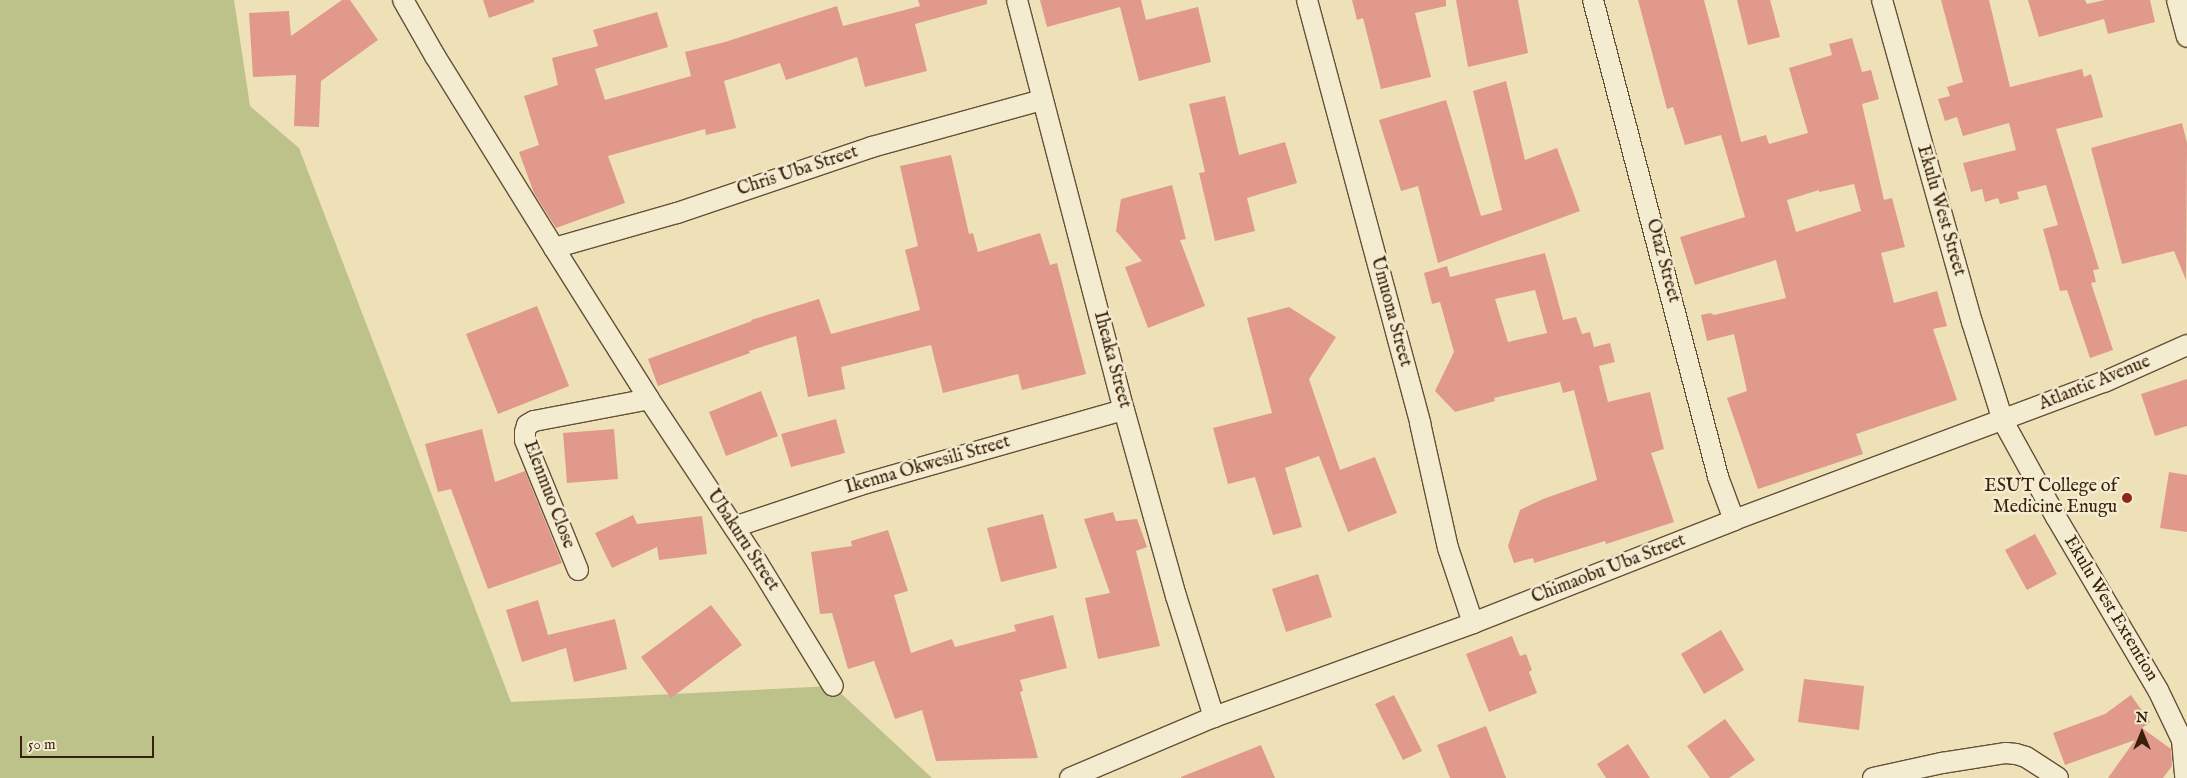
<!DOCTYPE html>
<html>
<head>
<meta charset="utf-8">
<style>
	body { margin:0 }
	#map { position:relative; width:2187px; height:778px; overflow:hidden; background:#eee1b7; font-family:"IM FELL English",serif }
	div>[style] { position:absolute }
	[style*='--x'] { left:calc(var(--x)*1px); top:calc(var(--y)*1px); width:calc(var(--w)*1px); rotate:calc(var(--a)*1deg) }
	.green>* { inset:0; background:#bdc28b }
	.building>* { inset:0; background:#e1998c }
	.roads { filter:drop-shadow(1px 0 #665038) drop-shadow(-1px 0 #665038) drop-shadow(0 1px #665038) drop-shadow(0 -1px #665038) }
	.minor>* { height:20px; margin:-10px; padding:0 10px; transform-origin:10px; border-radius:10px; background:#f4ecd0 }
	.dots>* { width:14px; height:14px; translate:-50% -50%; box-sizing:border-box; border:2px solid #f4ecd0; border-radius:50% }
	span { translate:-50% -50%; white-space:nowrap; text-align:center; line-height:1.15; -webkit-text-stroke:5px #f4ecd0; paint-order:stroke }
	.street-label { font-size:18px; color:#39200d }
	.poi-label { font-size:18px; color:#39200d }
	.right { translate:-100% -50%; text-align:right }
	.north { position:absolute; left:2117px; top:708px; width:50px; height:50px; -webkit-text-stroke:4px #f4ecd0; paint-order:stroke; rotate:0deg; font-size:14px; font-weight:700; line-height:20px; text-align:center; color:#39200d }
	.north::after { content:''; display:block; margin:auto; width:18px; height:22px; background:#39200d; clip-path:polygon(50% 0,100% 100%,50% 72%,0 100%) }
	.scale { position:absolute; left:20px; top:736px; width:134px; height:22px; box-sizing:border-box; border:2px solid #39200d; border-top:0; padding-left:6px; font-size:15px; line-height:18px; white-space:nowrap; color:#39200d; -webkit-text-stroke:4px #f4ecd0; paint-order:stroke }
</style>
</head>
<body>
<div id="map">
	<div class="green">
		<i style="clip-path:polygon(0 0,234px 0,250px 106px,299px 148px,511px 702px,833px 686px,932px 778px,0 778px)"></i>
	</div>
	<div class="building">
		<i style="clip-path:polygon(342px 0,350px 0,378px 40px,321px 81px,319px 127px,294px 126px,296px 75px,253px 77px,249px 13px,289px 11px,291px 36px)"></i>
		<i style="clip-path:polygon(483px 0,534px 0,534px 2px,489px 18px)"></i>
		<i style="clip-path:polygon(918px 0,987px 0,987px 4px,915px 24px,927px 71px,865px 87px,857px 57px,786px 80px,780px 63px,724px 81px,736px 128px,706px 135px,705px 129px,608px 156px,625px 203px,556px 228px,534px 193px,519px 152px,539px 145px,524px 96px,558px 85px,552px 58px,598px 46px,593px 30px,657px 12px,668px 47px,595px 69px,605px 100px,691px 76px,685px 52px,725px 42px,837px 6px,843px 26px,920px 6px)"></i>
		<i style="clip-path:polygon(1040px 0,1141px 0,1146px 20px,1198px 7px,1211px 62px,1139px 81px,1120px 7px,1047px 27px)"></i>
		<i style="clip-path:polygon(1352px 0,1446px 0,1446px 6px,1415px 13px,1431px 77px,1381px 89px,1363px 18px,1357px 20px)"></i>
		<i style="clip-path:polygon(1456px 0,1518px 0,1528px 53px,1468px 67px)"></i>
		<i style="clip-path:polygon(evenodd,1638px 0,1704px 0,1741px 142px,1766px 135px,1769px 144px,1808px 133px,1789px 68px,1832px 55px,1829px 44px,1852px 38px,1862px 72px,1871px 70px,1879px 99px,1862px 104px,1884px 200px,1892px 198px,1905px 247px,1881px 253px,1894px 303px,1937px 291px,1947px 326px,1933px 329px,1957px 400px,1856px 434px,1863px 454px,1758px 489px,1727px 398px,1747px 391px,1734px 334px,1707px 341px,1701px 315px,1710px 313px,1714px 315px,1786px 298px,1776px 260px,1695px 285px,1680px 237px,1745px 217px,1721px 135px,1685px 145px,1673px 107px,1667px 109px,1638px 0,1854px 184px,1861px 211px,1796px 232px,1787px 200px,1819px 190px,1819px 192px,1854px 184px)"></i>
		<i style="clip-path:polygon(1737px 0,1770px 0,1780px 37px,1748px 45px)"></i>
		<i style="clip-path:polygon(1941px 0,1989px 0,2010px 87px,2082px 69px,2084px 77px,2091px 74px,2103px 117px,2056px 129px,2099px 269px,2093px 270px,2096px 282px,2091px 283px,2113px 350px,2090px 358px,2067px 290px,2060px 291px,2043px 229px,2058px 225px,2046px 185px,2017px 192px,2019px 199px,2000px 204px,1998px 198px,1985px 202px,1982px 189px,1971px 192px,1963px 163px,2016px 150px,2009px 123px,1963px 136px,1957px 117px,1945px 121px,1938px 99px,1950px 96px,1947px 87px,1963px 82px)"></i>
		<i style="clip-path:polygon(2028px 0,2085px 0,2087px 4px,2105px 0,2150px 0,2155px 22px,2108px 34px,2104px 19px,2039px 37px)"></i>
		<i style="clip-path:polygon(1506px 81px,1525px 160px,1557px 148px,1580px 211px,1438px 263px,1418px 186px,1401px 191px,1379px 120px,1446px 100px,1481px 216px,1502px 210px,1473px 91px)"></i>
		<i style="clip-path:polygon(1225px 96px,1239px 155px,1285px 142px,1297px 183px,1247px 198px,1255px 231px,1215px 241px,1199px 173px,1205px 172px,1189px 104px)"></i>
		<i style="clip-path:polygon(2182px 123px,2187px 143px,2186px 280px,2174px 251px,2122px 264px,2091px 148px)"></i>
		<i style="clip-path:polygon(951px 155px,969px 234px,973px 233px,978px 252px,1040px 233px,1050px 265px,1057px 263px,1086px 374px,1022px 390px,1018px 374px,943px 393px,931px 345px,841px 367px,845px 389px,808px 397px,796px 336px,749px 351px,750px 353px,658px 386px,648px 359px,752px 321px,751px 320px,819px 299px,831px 334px,920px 310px,905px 250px,918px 246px,900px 166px)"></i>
		<i style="clip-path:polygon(1172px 185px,1186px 239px,1180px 240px,1205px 306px,1148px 328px,1125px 267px,1142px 261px,1116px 231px,1121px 199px)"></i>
		<i style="clip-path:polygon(evenodd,1545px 253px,1563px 320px,1576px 317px,1582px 334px,1590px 332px,1594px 347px,1610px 343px,1615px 362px,1599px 366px,1608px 402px,1650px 392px,1664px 449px,1651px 453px,1674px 522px,1606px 544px,1605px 541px,1534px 563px,1533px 558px,1514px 563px,1508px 546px,1520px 510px,1543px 499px,1597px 480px,1574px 390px,1563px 393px,1560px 382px,1494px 398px,1495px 401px,1455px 412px,1435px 391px,1454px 352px,1440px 302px,1432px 304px,1424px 273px,1447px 266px,1450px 277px,1545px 253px,1535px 290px,1547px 333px,1508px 342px,1495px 299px,1535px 290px)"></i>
		<i style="clip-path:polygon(537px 306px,569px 386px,498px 414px,466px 334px)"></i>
		<i style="clip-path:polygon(1289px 307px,1336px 337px,1309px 379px,1340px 470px,1375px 457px,1397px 513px,1348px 532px,1319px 456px,1285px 468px,1302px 527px,1273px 535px,1255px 477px,1228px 484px,1213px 428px,1272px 413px,1247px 318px)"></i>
		<i style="clip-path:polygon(2187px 379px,2187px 426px,2155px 436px,2141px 394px)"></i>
		<i style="clip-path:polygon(761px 391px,778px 436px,726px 456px,709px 412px)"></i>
		<i style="clip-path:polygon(836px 419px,845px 453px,791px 467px,781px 434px)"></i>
		<i style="clip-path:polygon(482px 429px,495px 482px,525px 471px,562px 563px,488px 589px,451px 489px,438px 492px,425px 444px)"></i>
		<i style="clip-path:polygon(614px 429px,618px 479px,567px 483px,563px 433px)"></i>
		<i style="clip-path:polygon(2169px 472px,2187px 475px,2187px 532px,2160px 528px)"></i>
		<i style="clip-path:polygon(1113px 512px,1116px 521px,1137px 519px,1147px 547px,1136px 551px,1160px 646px,1098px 659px,1085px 598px,1110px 593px,1084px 519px)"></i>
		<i style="clip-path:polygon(1043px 514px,1057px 568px,1001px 582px,987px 528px)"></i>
		<i style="clip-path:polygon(633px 515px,637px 524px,702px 516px,707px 554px,659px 560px,657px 547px,612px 568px,595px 533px)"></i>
		<i style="clip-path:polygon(888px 530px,908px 591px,894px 595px,911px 653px,952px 639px,955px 647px,1016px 631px,1014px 625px,1053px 615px,1067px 668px,1020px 680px,1023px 691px,1020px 692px,1038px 758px,936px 761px,922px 710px,895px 719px,874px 661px,848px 669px,832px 613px,820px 614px,811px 552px,852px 546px,851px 541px)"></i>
		<i style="clip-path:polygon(2035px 534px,2057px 574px,2027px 590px,2005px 550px)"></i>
		<i style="clip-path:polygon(1318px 574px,1332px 617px,1286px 632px,1272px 589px)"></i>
		<i style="clip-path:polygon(538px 600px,548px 635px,615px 619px,627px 669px,574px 682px,566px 648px,522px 662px,506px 610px)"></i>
		<i style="clip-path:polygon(711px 605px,742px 645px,671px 698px,641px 657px)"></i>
		<i style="clip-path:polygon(1721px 630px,1744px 670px,1704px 694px,1681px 654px)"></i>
		<i style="clip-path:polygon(1512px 636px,1520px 656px,1526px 654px,1532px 670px,1529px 672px,1537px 693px,1489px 712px,1466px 654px)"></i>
		<i style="clip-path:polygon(1804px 679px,1864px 686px,1859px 730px,1798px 722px)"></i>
		<i style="clip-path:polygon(1394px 695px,1422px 751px,1403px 760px,1375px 704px)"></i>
		<i style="clip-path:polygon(2131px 695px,2150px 722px,2142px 728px,2171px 749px,2172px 766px,2163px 778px,2108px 778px,2135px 740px,2065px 765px,2053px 733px,2105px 714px)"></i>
		<i style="clip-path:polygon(1725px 719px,1755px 760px,1729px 778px,1710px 778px,1687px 746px)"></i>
		<i style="clip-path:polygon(1486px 726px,1506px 778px,1450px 778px,1437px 745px)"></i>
		<i style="clip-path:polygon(1628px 744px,1650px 778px,1606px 778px,1597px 764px)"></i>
		<i style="clip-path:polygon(1261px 745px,1275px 778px,1181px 778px,1181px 777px)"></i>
	</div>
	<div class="roads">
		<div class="minor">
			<i style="--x:403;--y:0;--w:64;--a:60.3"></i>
			<i style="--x:435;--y:56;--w:226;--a:58.2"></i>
			<i style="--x:554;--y:248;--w:178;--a:57.8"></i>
			<i style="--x:649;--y:399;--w:196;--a:56.5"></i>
			<i style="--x:757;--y:562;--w:145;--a:58.5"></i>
			<i style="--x:1017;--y:0;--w:424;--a:75.4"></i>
			<i style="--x:1124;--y:410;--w:193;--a:74.4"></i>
			<i style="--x:1176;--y:596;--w:127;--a:72.6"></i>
			<i style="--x:1307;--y:0;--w:438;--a:75"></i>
			<i style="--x:1420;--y:423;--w:128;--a:77.4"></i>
			<i style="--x:1448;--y:548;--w:79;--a:71.6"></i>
			<i style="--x:1593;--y:0;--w:493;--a:75.3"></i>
			<i style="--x:1718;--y:477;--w:46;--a:69.6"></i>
			<i style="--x:1882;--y:0;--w:334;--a:74.4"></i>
			<i style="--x:1972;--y:322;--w:104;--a:72.6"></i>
			<i style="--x:2003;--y:421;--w:110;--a:61.1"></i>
			<i style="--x:2056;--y:517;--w:201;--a:59.5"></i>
			<i style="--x:2158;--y:690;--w:55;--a:64.4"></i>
			<i style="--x:2182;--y:740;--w:38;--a:85"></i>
			<i style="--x:2177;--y:0;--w:38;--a:75"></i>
			<i style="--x:554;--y:248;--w:128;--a:-15.9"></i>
			<i style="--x:677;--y:213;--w:206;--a:-18.7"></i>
			<i style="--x:872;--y:147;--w:176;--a:-15.5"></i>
			<i style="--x:734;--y:527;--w:133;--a:-18.4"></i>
			<i style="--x:860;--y:485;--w:274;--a:-15.9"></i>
			<i style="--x:578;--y:570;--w:140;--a:-112.2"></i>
			<i style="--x:525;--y:440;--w:8;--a:-90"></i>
			<i style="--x:525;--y:432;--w:7;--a:-74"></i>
			<i style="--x:527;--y:425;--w:8;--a:-30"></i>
			<i style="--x:534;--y:421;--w:117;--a:-10.8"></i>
			<i style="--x:1070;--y:778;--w:156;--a:-23"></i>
			<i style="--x:1214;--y:717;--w:276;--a:-19.9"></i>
			<i style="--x:1473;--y:623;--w:281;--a:-21.5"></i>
			<i style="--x:1734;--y:520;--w:395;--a:-20.5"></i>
			<i style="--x:2104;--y:382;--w:91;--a:-24"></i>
			<i style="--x:1873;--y:778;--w:71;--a:-12.3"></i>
			<i style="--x:1942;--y:763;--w:65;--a:-8.9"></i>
			<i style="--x:2006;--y:753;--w:10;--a:6"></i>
			<i style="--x:2016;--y:754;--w:10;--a:17"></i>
			<i style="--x:2026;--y:757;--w:38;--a:33"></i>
		</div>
	</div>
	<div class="dots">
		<i style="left:2127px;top:498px;background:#8f2418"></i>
	</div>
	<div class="street-label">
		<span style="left:798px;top:172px;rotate:-18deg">Chris Uba Street</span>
		<span style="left:1940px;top:211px;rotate:74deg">Ekulu West Street</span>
		<span style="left:1662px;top:261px;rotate:75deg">Otaz Street</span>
		<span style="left:1390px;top:312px;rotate:75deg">Umuona Street</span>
		<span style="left:1111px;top:360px;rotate:75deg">Iheaka Street</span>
		<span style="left:2095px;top:384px;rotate:-22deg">Atlantic Avenue</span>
		<span style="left:928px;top:466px;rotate:-16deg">Ikenna Okwesili Street</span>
		<span style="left:548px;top:495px;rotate:69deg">Elenmuo Close</span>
		<span style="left:742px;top:541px;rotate:57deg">Ubakuru Street</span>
		<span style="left:1609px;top:570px;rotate:-21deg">Chimaobu Uba Street</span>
		<span style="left:2110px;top:609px;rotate:59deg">Ekulu West Extention</span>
	</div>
	<div class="poi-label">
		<span class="right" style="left:2117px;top:498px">ESUT College of<br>Medicine Enugu</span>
	</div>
	<div class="north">N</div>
	<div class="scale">50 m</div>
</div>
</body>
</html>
